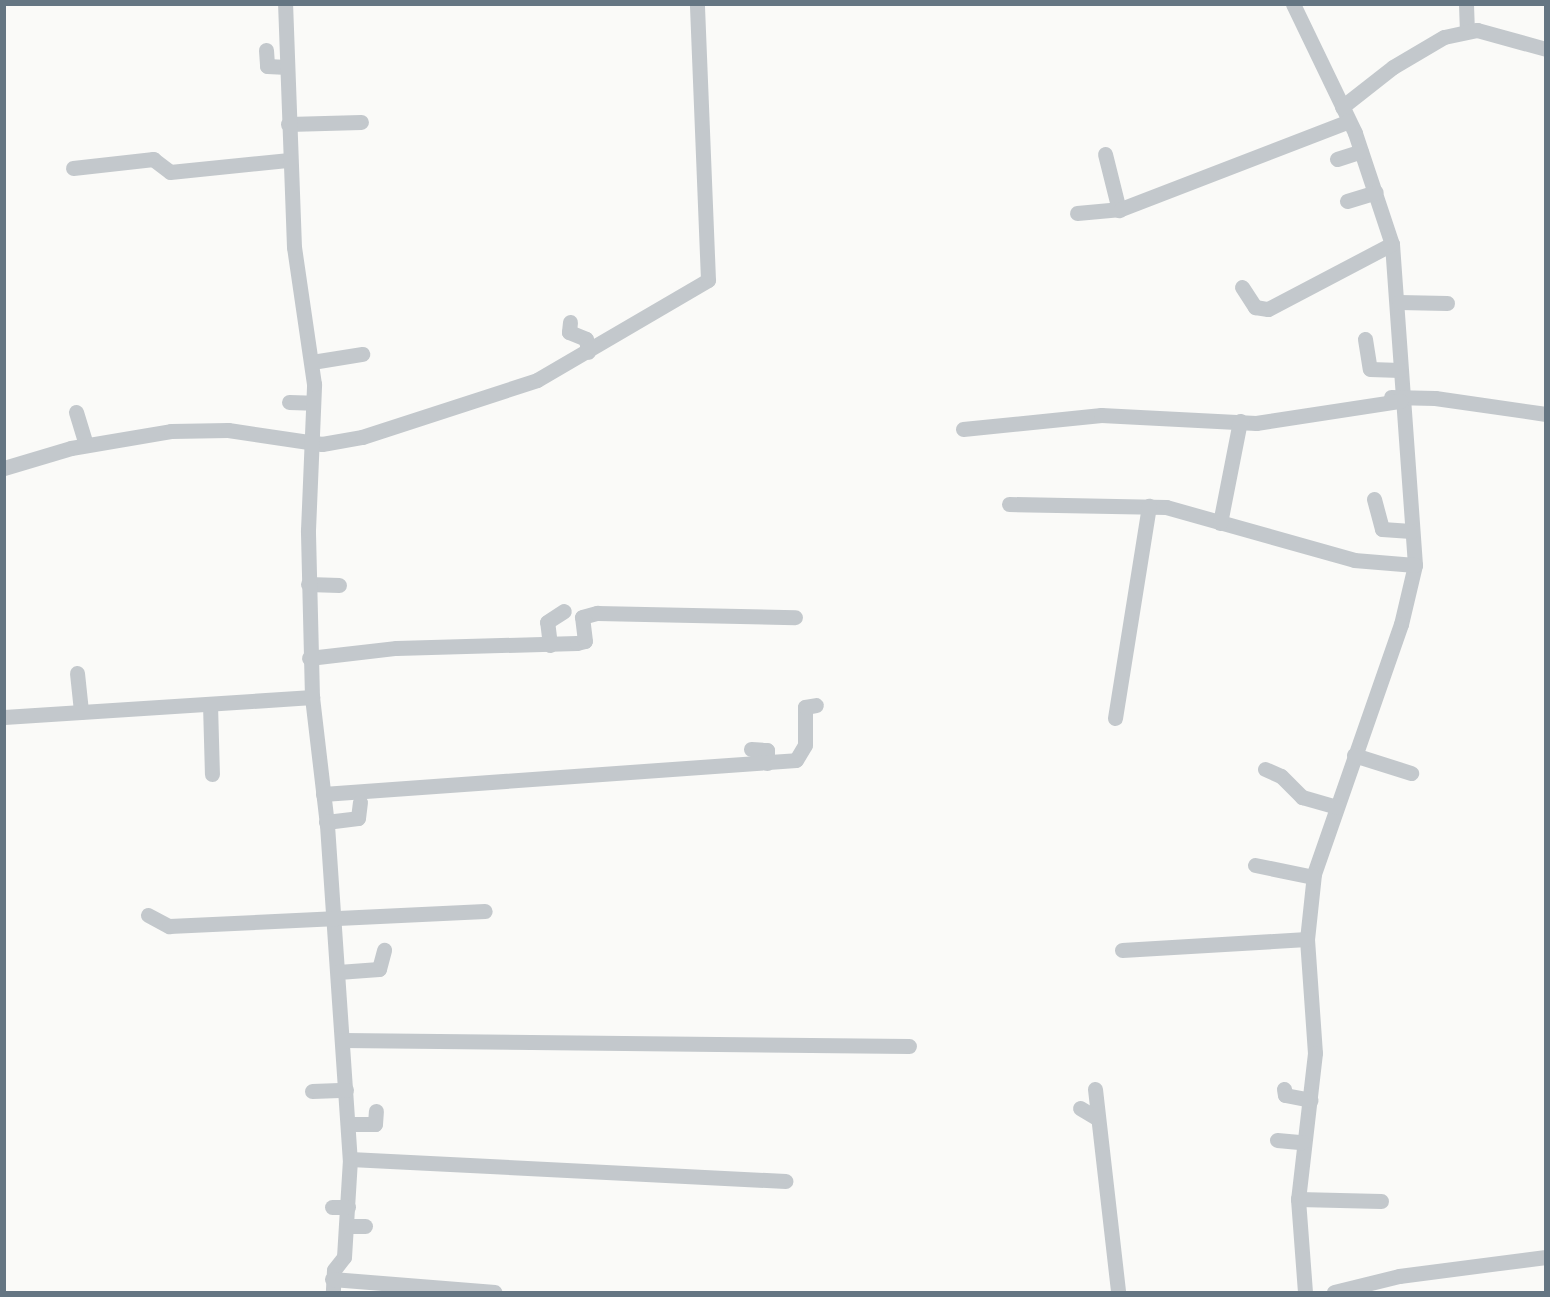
<!DOCTYPE html>
<html>
<head>
<meta charset="utf-8">
<style>
	body { margin:0 }
	#map { position:relative; width:1550px; height:1297px; overflow:hidden; background:#fafaf8; font-family:"Space Grotesk",sans-serif }
	div>[style] { position:absolute }
	[style*='--x'] { left:calc(var(--x)*1px); top:calc(var(--y)*1px); width:calc(var(--w)*1px); rotate:calc(var(--a)*1deg) }
	.minor>* { height:15px; margin:-7.5px; padding:0 7.5px; transform-origin:7.5px; border-radius:7.5px; background:#c3c8cc }
	span { translate:-50% -50%; white-space:nowrap; text-align:center; line-height:1.15; -webkit-text-stroke:6px #fff; paint-order:stroke }
	.frame { position:absolute; inset:0; border:6px solid #657683; pointer-events:none }
</style>
</head>
<body>
<div id="map">
	<div class="minor">
		<i style="--x:1293;--y:4;--w:143;--a:64.3"></i>
		<i style="--x:1355;--y:133;--w:117;--a:71.6"></i>
		<i style="--x:1392;--y:244;--w:322;--a:85.9"></i>
		<i style="--x:1415;--y:565;--w:61;--a:103.3"></i>
		<i style="--x:1401;--y:624;--w:265;--a:109.2"></i>
		<i style="--x:1314;--y:874;--w:65;--a:96.1"></i>
		<i style="--x:1307;--y:939;--w:114;--a:86"></i>
		<i style="--x:1315;--y:1053;--w:147;--a:96.6"></i>
		<i style="--x:1298;--y:1199;--w:93;--a:85.7"></i>
		<i style="--x:1466;--y:4;--w:26;--a:88"></i>
		<i style="--x:266;--y:50;--w:16;--a:86"></i>
		<i style="--x:267;--y:66;--w:20;--a:3"></i>
		<i style="--x:1342;--y:107;--w:65;--a:-38.1"></i>
		<i style="--x:1393;--y:67;--w:59;--a:-30.5"></i>
		<i style="--x:1444;--y:37;--w:34;--a:-12"></i>
		<i style="--x:1477;--y:30;--w:72;--a:15.4"></i>
		<i style="--x:288;--y:124;--w:73;--a:-1.6"></i>
		<i style="--x:1105;--y:154;--w:58;--a:76"></i>
		<i style="--x:1337;--y:159;--w:25;--a:-18"></i>
		<i style="--x:73;--y:168;--w:81;--a:-6.4"></i>
		<i style="--x:153;--y:159;--w:21;--a:37"></i>
		<i style="--x:170;--y:172;--w:120;--a:-5.8"></i>
		<i style="--x:1347;--y:201;--w:30;--a:-17"></i>
		<i style="--x:1077;--y:213;--w:44;--a:-5.2"></i>
		<i style="--x:1121;--y:209;--w:244;--a:-21.1"></i>
		<i style="--x:1242;--y:287;--w:24;--a:57"></i>
		<i style="--x:1255;--y:307;--w:13;--a:9"></i>
		<i style="--x:1268;--y:309;--w:140;--a:-27.7"></i>
		<i style="--x:1399;--y:302;--w:48;--a:1.2"></i>
		<i style="--x:570;--y:322;--w:10;--a:96"></i>
		<i style="--x:569;--y:332;--w:18;--a:22"></i>
		<i style="--x:586;--y:339;--w:13;--a:81"></i>
		<i style="--x:1365;--y:339;--w:30;--a:81"></i>
		<i style="--x:1370;--y:369;--w:30;--a:2"></i>
		<i style="--x:312;--y:362;--w:51;--a:-9.1"></i>
		<i style="--x:1391;--y:397;--w:44;--a:1.3"></i>
		<i style="--x:1435;--y:398;--w:112;--a:8.2"></i>
		<i style="--x:289;--y:402;--w:24;--a:2"></i>
		<i style="--x:76;--y:412;--w:34;--a:73"></i>
		<i style="--x:963;--y:429;--w:139;--a:-5.8"></i>
		<i style="--x:1101;--y:415;--w:155;--a:3"></i>
		<i style="--x:1256;--y:423;--w:146;--a:-8.7"></i>
		<i style="--x:4;--y:468;--w:70;--a:-16.6"></i>
		<i style="--x:71;--y:448;--w:101;--a:-9.6"></i>
		<i style="--x:171;--y:431;--w:57;--a:-1"></i>
		<i style="--x:228;--y:430;--w:95;--a:8.5"></i>
		<i style="--x:322;--y:444;--w:41;--a:-9.9"></i>
		<i style="--x:362;--y:437;--w:184;--a:-18"></i>
		<i style="--x:537;--y:380;--w:198;--a:-30.3"></i>
		<i style="--x:708;--y:280;--w:276;--a:-92.3"></i>
		<i style="--x:1374;--y:499;--w:31;--a:75"></i>
		<i style="--x:1382;--y:529;--w:29;--a:4"></i>
		<i style="--x:1009;--y:504;--w:157;--a:1.1"></i>
		<i style="--x:1166;--y:507;--w:195;--a:15.7"></i>
		<i style="--x:1354;--y:560;--w:61;--a:4.7"></i>
		<i style="--x:1220;--y:523;--w:104;--a:-78.9"></i>
		<i style="--x:308;--y:584;--w:31;--a:2"></i>
		<i style="--x:550;--y:645;--w:23;--a:-97"></i>
		<i style="--x:547;--y:622;--w:20;--a:-33"></i>
		<i style="--x:309;--y:658;--w:88;--a:-6.6"></i>
		<i style="--x:396;--y:648;--w:181;--a:-1.6"></i>
		<i style="--x:577;--y:643;--w:8;--a:-14"></i>
		<i style="--x:585;--y:641;--w:24;--a:-97"></i>
		<i style="--x:582;--y:617;--w:16;--a:-15"></i>
		<i style="--x:597;--y:613;--w:198;--a:1.2"></i>
		<i style="--x:77;--y:673;--w:39;--a:84"></i>
		<i style="--x:312;--y:697;--w:129;--a:83.3"></i>
		<i style="--x:327;--y:825;--w:335;--a:86.1"></i>
		<i style="--x:350;--y:1159;--w:98;--a:93.5"></i>
		<i style="--x:344;--y:1257;--w:16;--a:128"></i>
		<i style="--x:334;--y:1270;--w:22;--a:93"></i>
		<i style="--x:210;--y:704;--w:70;--a:88.4"></i>
		<i style="--x:4;--y:717;--w:309;--a:-3.7"></i>
		<i style="--x:312;--y:697;--w:167;--a:-91.4"></i>
		<i style="--x:308;--y:530;--w:146;--a:-87.6"></i>
		<i style="--x:314;--y:384;--w:138;--a:-98.3"></i>
		<i style="--x:294;--y:247;--w:243;--a:-92.1"></i>
		<i style="--x:1115;--y:718;--w:215;--a:-80.9"></i>
		<i style="--x:751;--y:749;--w:16;--a:4"></i>
		<i style="--x:767;--y:750;--w:13;--a:90"></i>
		<i style="--x:1354;--y:755;--w:60;--a:17.5"></i>
		<i style="--x:1265;--y:769;--w:17;--a:24"></i>
		<i style="--x:1281;--y:776;--w:30;--a:45"></i>
		<i style="--x:1302;--y:797;--w:35;--a:16"></i>
		<i style="--x:323;--y:794;--w:474;--a:-4.1"></i>
		<i style="--x:796;--y:760;--w:17;--a:-59"></i>
		<i style="--x:805;--y:745;--w:38;--a:-90"></i>
		<i style="--x:805;--y:707;--w:11;--a:-10"></i>
		<i style="--x:326;--y:822;--w:32;--a:-7"></i>
		<i style="--x:358;--y:818;--w:16;--a:-83"></i>
		<i style="--x:1255;--y:865;--w:59;--a:11.7"></i>
		<i style="--x:148;--y:915;--w:24;--a:28"></i>
		<i style="--x:169;--y:926;--w:316;--a:-2.7"></i>
		<i style="--x:1122;--y:950;--w:185;--a:-3.4"></i>
		<i style="--x:338;--y:972;--w:41;--a:-4.2"></i>
		<i style="--x:379;--y:969;--w:20;--a:-75"></i>
		<i style="--x:343;--y:1040;--w:566;--a:0.61"></i>
		<i style="--x:1095;--y:1089;--w:204;--a:83.5"></i>
		<i style="--x:1284;--y:1089;--w:6;--a:81"></i>
		<i style="--x:1285;--y:1095;--w:26;--a:11"></i>
		<i style="--x:312;--y:1091;--w:34;--a:-2"></i>
		<i style="--x:1080;--y:1108;--w:21;--a:31"></i>
		<i style="--x:348;--y:1124;--w:27;--a:0"></i>
		<i style="--x:375;--y:1124;--w:13;--a:-86"></i>
		<i style="--x:1277;--y:1140;--w:25;--a:5"></i>
		<i style="--x:350;--y:1159;--w:436;--a:2.9"></i>
		<i style="--x:1298;--y:1199;--w:83;--a:1.4"></i>
		<i style="--x:332;--y:1207;--w:16;--a:0"></i>
		<i style="--x:346;--y:1226;--w:19;--a:0"></i>
		<i style="--x:332;--y:1279;--w:163;--a:4.6"></i>
		<i style="--x:1334;--y:1292;--w:67;--a:-13.8"></i>
		<i style="--x:1399;--y:1276;--w:148;--a:-7.4"></i>
	</div>
	<div class="frame"></div>
</div>
</body>
</html>
